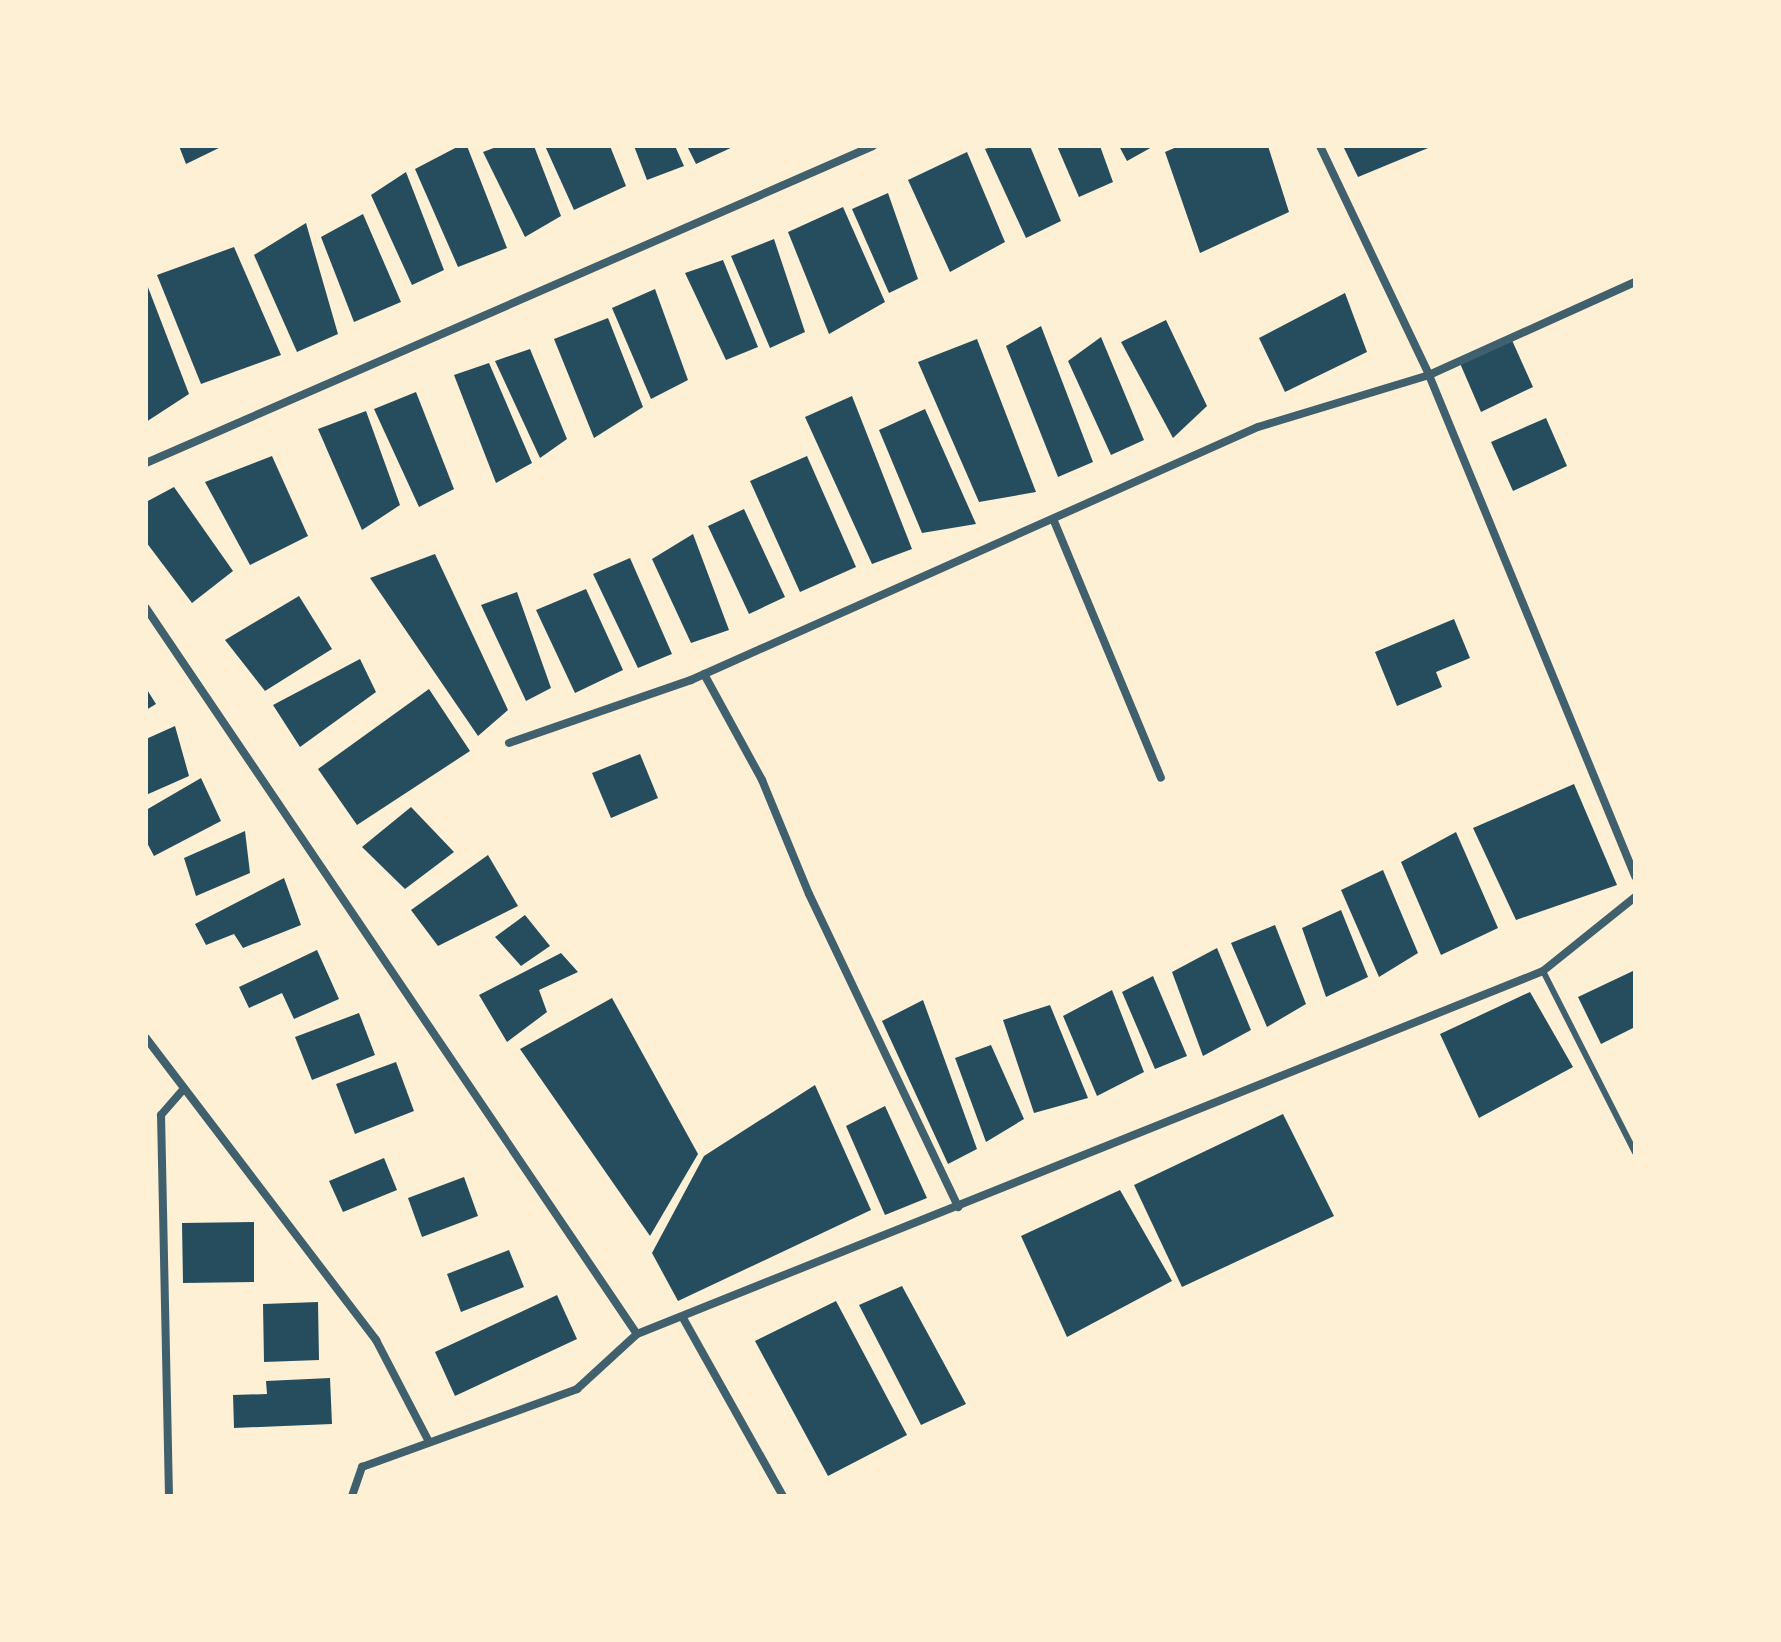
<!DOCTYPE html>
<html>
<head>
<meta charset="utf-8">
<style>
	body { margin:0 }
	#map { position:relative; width:1781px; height:1642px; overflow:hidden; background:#fdf0d5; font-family:Mulish,sans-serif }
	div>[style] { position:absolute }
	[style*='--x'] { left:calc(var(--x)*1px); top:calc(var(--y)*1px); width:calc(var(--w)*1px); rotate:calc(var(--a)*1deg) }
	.building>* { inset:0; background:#264d5e }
	.service>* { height:6px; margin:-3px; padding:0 3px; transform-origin:3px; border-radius:3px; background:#3f606c }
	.minor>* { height:8px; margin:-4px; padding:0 4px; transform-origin:4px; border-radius:4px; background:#3f606c }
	span { translate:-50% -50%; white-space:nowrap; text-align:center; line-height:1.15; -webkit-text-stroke:6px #fdf0d5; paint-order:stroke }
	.frame { position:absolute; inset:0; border:148px solid #fdf0d5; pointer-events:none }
</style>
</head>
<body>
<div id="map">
	<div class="building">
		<i style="clip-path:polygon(179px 146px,223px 146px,186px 164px)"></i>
		<i style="clip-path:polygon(459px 146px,467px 146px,507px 248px,458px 267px,415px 169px)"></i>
		<i style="clip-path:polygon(499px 146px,534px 146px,561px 216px,525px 237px,483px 152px)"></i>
		<i style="clip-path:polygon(545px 146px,610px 146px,626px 186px,574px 210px)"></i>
		<i style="clip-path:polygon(634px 146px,675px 146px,684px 166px,647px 180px)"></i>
		<i style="clip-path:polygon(687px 146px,735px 146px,696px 164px)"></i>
		<i style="clip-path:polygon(994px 146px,1030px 146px,1061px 221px,1026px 238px,985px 149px)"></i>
		<i style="clip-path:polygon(1057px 146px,1100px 146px,1113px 182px,1079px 197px)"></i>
		<i style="clip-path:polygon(1119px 146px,1154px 146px,1127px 161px)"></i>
		<i style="clip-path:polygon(1179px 146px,1268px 146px,1289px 212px,1200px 253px,1165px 152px)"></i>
		<i style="clip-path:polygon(1343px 146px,1433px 146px,1358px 177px)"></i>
		<i style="clip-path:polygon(967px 152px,1005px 242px,950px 272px,908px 180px)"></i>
		<i style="clip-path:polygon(406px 172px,444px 270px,412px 285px,371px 195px)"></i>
		<i style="clip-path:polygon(888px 193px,918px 279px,889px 293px,852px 209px)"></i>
		<i style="clip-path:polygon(843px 207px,885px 302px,829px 334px,788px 232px)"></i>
		<i style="clip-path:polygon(363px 214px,401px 302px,354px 322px,321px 237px)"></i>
		<i style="clip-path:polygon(306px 223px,338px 334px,297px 352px,254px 255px)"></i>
		<i style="clip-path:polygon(774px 239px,805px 332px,770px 348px,731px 256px)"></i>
		<i style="clip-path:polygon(234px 247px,281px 355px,201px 384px,157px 275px)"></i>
		<i style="clip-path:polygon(723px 260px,758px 347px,726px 360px,685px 273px)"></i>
		<i style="clip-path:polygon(146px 282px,189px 394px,146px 422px)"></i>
		<i style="clip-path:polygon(655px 289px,688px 380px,651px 399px,612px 308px)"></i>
		<i style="clip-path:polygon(1345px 293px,1367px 352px,1285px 392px,1259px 338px)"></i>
		<i style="clip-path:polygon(608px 318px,643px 407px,594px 438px,554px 339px)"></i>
		<i style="clip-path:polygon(1166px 320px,1207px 406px,1173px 438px,1121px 342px)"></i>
		<i style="clip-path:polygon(1041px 326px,1093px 462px,1058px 477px,1006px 346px)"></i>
		<i style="clip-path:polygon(1101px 337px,1144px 440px,1111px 455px,1068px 361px)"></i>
		<i style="clip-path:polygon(1511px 338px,1533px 387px,1481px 412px,1459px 361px)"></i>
		<i style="clip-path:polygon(977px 339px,1036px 492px,979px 502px,918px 362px)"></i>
		<i style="clip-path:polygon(530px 349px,567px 439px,540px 458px,495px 361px)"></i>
		<i style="clip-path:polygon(489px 363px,532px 463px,496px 483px,454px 375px)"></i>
		<i style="clip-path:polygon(416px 392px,454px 489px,419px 507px,374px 409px)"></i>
		<i style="clip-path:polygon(852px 396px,912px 549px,872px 564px,805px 417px)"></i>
		<i style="clip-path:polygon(925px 409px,976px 524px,922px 533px,879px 430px)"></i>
		<i style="clip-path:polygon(366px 411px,400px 505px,362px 530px,318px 429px)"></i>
		<i style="clip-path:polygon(1546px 418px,1567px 466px,1513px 491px,1491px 442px)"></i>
		<i style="clip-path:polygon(272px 456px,308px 536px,250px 565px,205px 482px)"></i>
		<i style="clip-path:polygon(807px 456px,856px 567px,800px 592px,750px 481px)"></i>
		<i style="clip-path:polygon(174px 487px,233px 571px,192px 603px,146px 542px,146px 502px)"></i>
		<i style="clip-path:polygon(744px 509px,785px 597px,749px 614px,708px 526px)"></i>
		<i style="clip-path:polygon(693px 534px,729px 630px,691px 643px,652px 559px)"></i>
		<i style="clip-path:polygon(435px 554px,508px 710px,478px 736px,370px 578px)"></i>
		<i style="clip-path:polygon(630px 558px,672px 654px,638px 668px,593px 574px)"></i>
		<i style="clip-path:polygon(586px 589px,623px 670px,575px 693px,536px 610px)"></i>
		<i style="clip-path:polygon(517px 592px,551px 688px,526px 701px,481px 605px)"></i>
		<i style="clip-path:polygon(299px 596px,332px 649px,265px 691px,225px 640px)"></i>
		<i style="clip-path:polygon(1454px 619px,1470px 658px,1436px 672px,1442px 687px,1397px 706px,1375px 652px)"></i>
		<i style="clip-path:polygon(360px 659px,376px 692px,300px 747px,273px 705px)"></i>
		<i style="clip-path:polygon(146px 688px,156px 704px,146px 710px)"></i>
		<i style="clip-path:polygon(429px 689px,470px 751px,357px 825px,318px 769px)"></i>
		<i style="clip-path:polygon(175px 726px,189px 776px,146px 795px,146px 739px)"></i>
		<i style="clip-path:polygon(640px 754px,658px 798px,611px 818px,592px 773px)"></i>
		<i style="clip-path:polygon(201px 778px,221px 821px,154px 856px,146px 841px,146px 810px)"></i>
		<i style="clip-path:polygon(1574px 784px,1617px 885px,1516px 920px,1473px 828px)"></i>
		<i style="clip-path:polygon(411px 807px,454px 852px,405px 889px,362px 847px)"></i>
		<i style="clip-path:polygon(245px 831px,250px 873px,196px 896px,184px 858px)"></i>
		<i style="clip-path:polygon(1456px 832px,1498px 928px,1441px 955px,1401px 862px)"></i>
		<i style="clip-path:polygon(488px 855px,518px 906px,438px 946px,411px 910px)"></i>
		<i style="clip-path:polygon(1383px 870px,1418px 953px,1379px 977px,1341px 890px)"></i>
		<i style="clip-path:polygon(284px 878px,301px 925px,243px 948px,234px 934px,206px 945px,195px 924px)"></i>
		<i style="clip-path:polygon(1341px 910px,1368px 977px,1326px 997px,1302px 928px)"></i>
		<i style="clip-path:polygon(525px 915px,550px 946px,521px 966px,495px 937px)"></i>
		<i style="clip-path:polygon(1275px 925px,1306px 1004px,1267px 1027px,1231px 943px)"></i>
		<i style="clip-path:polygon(1217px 948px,1251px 1030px,1203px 1056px,1172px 972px)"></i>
		<i style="clip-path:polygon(317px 950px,339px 999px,294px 1019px,282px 993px,249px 1008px,239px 987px)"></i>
		<i style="clip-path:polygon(561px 953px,578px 972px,539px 990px,547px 1012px,507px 1042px,479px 995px)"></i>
		<i style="clip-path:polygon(1635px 970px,1635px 1027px,1601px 1044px,1578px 997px)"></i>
		<i style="clip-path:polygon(1153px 976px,1187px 1056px,1155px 1069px,1122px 992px)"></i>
		<i style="clip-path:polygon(1112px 990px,1144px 1072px,1097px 1096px,1063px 1016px)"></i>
		<i style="clip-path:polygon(1530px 992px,1573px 1067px,1479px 1118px,1440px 1034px)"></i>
		<i style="clip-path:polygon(612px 998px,698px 1154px,650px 1236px,520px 1049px)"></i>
		<i style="clip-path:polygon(923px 1000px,977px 1149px,948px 1164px,882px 1021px)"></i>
		<i style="clip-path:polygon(1050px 1005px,1088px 1098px,1034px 1113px,1003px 1020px)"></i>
		<i style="clip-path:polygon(359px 1013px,375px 1055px,312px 1080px,295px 1037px)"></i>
		<i style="clip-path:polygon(991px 1045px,1024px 1119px,986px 1142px,955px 1058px)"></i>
		<i style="clip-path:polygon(396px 1062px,414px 1111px,355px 1134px,336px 1084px)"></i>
		<i style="clip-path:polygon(815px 1085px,871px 1210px,678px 1301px,652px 1253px,704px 1156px)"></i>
		<i style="clip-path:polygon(885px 1106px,927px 1198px,885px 1215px,846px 1126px)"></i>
		<i style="clip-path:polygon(1283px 1114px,1334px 1216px,1182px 1287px,1134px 1185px)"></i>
		<i style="clip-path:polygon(384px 1158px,397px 1190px,343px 1212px,329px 1181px)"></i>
		<i style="clip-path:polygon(464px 1177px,478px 1216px,422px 1237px,408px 1198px)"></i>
		<i style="clip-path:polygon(1120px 1190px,1172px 1281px,1067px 1337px,1021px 1236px)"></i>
		<i style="clip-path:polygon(254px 1222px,254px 1282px,183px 1283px,182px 1223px)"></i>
		<i style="clip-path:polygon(509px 1250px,524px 1287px,461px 1312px,447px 1274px)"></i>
		<i style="clip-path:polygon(902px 1286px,966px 1404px,921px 1425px,859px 1305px)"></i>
		<i style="clip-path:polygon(557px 1295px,577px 1339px,455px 1396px,435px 1352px)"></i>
		<i style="clip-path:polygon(836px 1301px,907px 1435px,828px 1476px,755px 1341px)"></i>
		<i style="clip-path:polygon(318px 1302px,319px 1360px,264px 1362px,263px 1304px)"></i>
		<i style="clip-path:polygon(330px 1378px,332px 1424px,234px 1428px,233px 1395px,267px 1394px,266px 1381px)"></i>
	</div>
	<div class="service">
		<i style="--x:1543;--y:971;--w:203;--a:63.1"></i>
	</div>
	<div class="minor">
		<i style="--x:1320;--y:146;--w:254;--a:64.5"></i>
		<i style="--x:1429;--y:375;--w:542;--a:67.65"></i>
		<i style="--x:146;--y:463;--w:793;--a:-23.56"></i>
		<i style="--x:1054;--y:521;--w:278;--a:67.4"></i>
		<i style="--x:146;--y:608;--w:876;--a:55.93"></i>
		<i style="--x:704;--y:674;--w:121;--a:61.3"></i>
		<i style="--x:762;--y:780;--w:123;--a:67.6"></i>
		<i style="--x:809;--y:894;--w:347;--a:64.5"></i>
		<i style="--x:509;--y:743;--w:193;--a:-19.1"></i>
		<i style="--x:691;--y:680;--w:621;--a:-24.05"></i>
		<i style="--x:1258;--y:427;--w:179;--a:-16.9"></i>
		<i style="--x:1429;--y:375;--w:226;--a:-24.3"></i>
		<i style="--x:146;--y:1038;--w:380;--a:52.7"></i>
		<i style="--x:376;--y:1340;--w:113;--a:62.5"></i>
		<i style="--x:683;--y:1318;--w:204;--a:60.7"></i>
		<i style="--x:169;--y:1496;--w:381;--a:-91.2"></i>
		<i style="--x:161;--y:1115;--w:35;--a:-49"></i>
		<i style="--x:352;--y:1496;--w:31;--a:-71"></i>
		<i style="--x:362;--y:1467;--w:229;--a:-19.9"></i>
		<i style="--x:577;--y:1389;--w:81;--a:-42.5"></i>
		<i style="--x:637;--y:1334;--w:976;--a:-21.83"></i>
		<i style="--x:1543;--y:971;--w:118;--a:-38.8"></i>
	</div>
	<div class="frame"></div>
</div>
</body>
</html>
